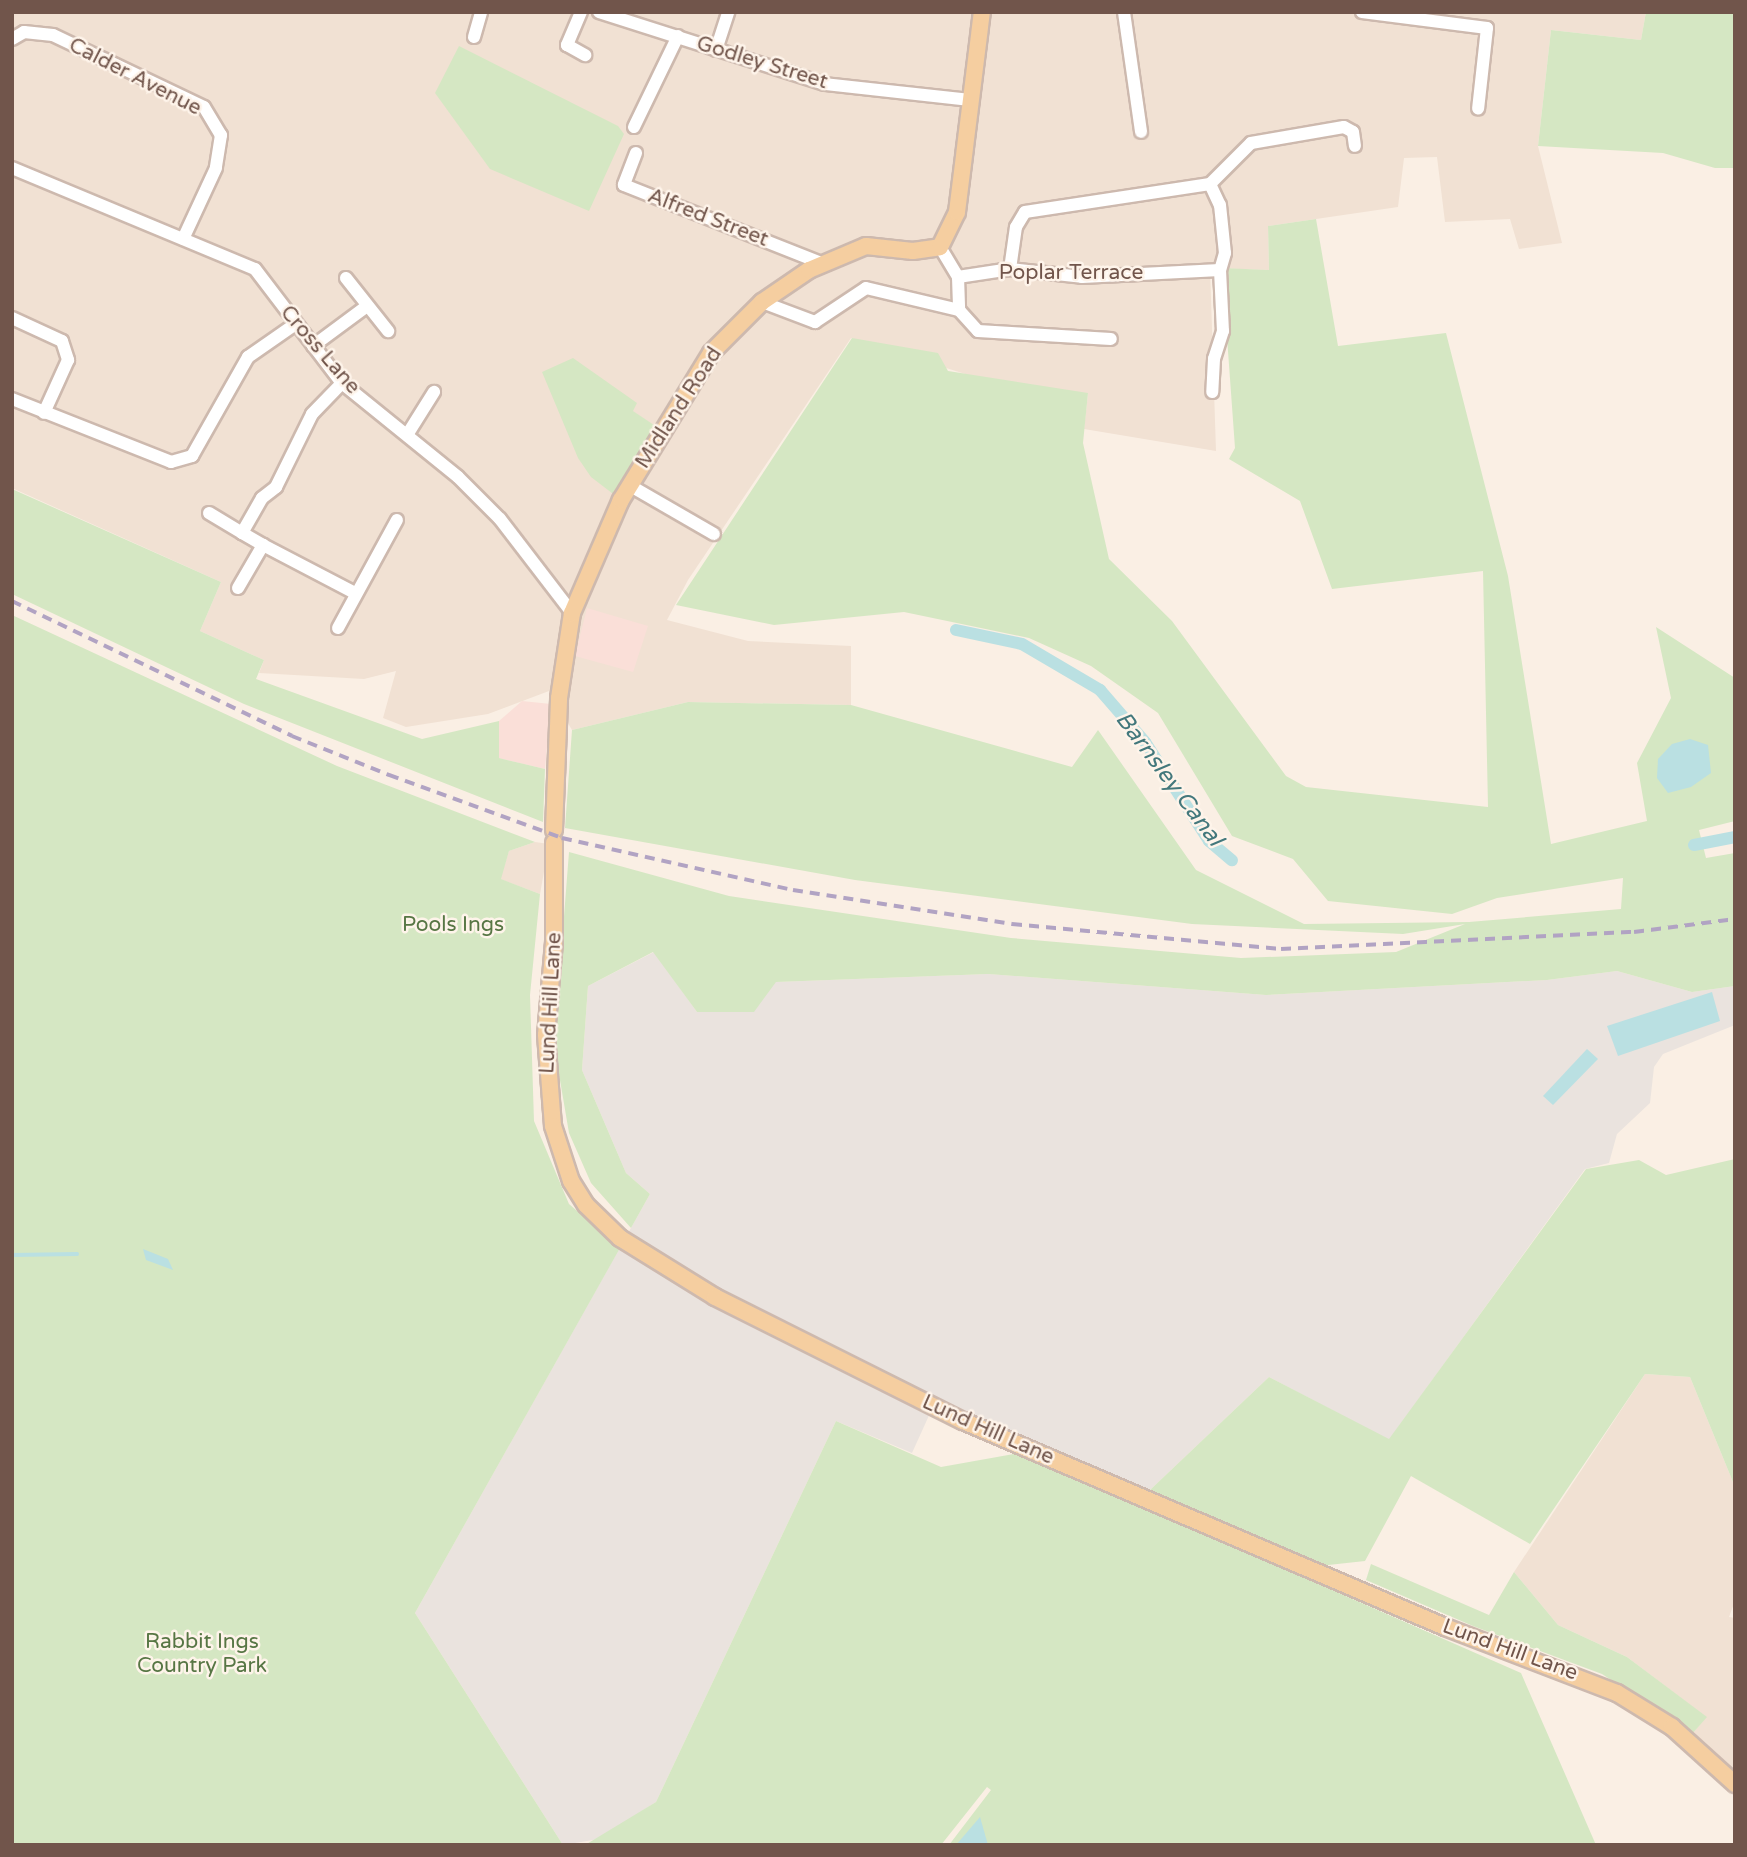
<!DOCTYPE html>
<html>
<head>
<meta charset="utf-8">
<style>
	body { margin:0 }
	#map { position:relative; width:1747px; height:1857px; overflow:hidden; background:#faefe4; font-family:"Varela Round",sans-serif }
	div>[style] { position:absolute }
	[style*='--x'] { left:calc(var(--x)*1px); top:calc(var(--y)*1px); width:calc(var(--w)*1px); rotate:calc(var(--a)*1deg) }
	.residential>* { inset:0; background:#f1e1d3 }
	.commercial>* { inset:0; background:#fadfd8 }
	.industrial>* { inset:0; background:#eae3de }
	.green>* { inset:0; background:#d5e7c3 }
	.water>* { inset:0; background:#bae0e2 }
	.stream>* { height:3.5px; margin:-1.75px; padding:0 1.75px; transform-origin:1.75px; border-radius:1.75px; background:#bae0e2 }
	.canal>* { height:12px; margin:-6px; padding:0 6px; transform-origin:6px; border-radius:6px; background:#bae0e2 }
	.roads { filter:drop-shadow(2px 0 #cdb9ae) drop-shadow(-2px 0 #cdb9ae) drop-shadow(0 2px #cdb9ae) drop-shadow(0 -2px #cdb9ae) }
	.minor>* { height:12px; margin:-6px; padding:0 6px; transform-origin:6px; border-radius:6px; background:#fff }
	.major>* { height:16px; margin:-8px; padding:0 8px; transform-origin:8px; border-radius:8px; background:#f5cea0 }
	.rail>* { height:3.5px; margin-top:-1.75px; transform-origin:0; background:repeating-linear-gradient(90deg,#b1a3c3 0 10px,transparent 0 17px) }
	span { translate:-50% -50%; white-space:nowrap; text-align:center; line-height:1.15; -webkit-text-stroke:5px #fef4ea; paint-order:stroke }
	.street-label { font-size:21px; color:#71554b }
	.park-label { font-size:21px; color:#577644 }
	.water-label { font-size:23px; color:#43787c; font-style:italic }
	.frame { position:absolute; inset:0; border:14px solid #71554b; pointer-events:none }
</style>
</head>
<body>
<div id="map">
	<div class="residential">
		<i style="clip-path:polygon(12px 12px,1646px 12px,1641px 40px,1551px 30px,1538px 146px,1562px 243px,1519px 249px,1510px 219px,1445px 222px,1437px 157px,1404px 158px,1398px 207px,1268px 226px,1269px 270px,1210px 268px,1216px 451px,1084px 429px,1088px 394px,978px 378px,851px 338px,688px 580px,667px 620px,748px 641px,851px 646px,851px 705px,688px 702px,572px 730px,549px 691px,488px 714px,406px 727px,383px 718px,396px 671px,364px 679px,259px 673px,264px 660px,200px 631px,221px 582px,12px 488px)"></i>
		<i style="clip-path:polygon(535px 842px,549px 844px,540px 894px,500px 879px,509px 851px)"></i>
		<i style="clip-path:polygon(1645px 1374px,1690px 1377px,1735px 1487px,1735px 1601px,1729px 1617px,1735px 1618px,1735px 1775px,1692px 1734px,1706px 1717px,1627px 1657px,1558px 1625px,1514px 1572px)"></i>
	</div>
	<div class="commercial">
		<i style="clip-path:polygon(587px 608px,648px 626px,633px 672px,575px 656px)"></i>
		<i style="clip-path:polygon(522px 701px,551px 704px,545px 769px,498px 758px,499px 721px)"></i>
	</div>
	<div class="industrial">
		<i style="clip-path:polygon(654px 952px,697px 1012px,776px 982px,988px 974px,1266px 995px,1547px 980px,1617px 971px,1692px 992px,1735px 986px,1735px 1025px,1663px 1054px,1654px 1067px,1650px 1103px,1617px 1134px,1609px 1163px,1585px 1169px,1389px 1440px,1269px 1377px,1150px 1490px,936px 1400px,912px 1453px,836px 1421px,656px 1802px,599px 1839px,563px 1845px,415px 1613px,650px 1194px,626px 1173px,582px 1070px,588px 986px)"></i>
	</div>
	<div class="green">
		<i style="clip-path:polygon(1646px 12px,1735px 12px,1735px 168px,1715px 168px,1663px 153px,1538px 146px,1551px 30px,1641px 40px)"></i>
		<i style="clip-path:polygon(459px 46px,618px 126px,624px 134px,589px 211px,490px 169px,435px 93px)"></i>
		<i style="clip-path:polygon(1316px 219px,1338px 346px,1446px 333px,1508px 576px,1551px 844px,1647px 821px,1637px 763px,1671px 698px,1656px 627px,1735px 678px,1735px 821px,1699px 830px,1706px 858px,1735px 853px,1735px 986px,1692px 992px,1617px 971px,1547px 980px,1266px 995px,988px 974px,776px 982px,754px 1012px,697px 1012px,653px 952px,588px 986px,582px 1070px,626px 1173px,650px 1194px,631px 1228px,591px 1183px,569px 1133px,554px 1045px,569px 852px,729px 896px,1011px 938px,1241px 958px,1396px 952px,1465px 924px,1403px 934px,1192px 924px,855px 880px,565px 828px,572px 730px,688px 702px,851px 705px,1072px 767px,1098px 730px,1196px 870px,1304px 924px,1469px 922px,1621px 909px,1623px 878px,1497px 898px,1452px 914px,1328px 901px,1293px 859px,1232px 836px,1158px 713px,1091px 666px,1029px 638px,904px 612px,774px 625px,676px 605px,852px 338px,938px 353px,948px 371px,1088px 393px,1083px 443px,1109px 559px,1172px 621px,1286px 776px,1306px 787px,1488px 807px,1483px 571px,1332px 589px,1300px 501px,1229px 459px,1235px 448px,1222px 268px,1269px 270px,1268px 226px)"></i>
		<i style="clip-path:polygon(573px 358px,637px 403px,633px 411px,663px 431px,621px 500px,591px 477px,578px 458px,542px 372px)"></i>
		<i style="clip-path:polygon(12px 489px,221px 582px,200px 631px,264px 660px,256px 679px,422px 739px,499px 721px,499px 758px,545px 769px,543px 822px,244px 704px,12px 594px)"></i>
		<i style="clip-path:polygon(12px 615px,337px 766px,535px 842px,509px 851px,501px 879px,540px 894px,530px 995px,534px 1121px,569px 1204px,620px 1248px,415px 1613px,563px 1845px,12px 1845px)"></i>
		<i style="clip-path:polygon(1735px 1159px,1735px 1487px,1690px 1377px,1645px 1374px,1530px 1544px,1411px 1476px,1365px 1561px,1319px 1566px,1150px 1490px,1269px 1377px,1389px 1439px,1586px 1169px,1639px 1160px,1666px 1175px)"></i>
		<i style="clip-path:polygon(836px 1421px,941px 1467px,1020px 1453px,1521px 1673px,1596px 1845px,949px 1845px,991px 1790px,987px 1787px,941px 1845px,585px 1845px,656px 1802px)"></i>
		<i style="clip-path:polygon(1371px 1564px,1489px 1615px,1514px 1572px,1558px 1625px,1627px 1657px,1707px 1717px,1692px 1734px,1602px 1674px,1473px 1626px,1366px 1580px)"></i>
	</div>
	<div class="water">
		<i style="clip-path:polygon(1690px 739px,1708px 745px,1711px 773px,1691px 787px,1668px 793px,1657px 778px,1658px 759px,1672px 744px)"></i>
		<i style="clip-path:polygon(1712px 992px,1720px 1021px,1618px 1056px,1607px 1026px)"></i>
		<i style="clip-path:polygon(1587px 1049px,1598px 1059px,1553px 1105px,1543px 1096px)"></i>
		<i style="clip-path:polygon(143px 1249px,168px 1259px,173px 1270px,146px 1260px)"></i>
		<i style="clip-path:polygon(980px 1817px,988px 1845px,956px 1845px)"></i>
	</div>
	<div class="stream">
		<i style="--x:12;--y:1255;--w:65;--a:-0.9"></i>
	</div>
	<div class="canal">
		<i style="--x:956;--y:630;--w:67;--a:12"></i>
		<i style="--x:1022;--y:644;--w:91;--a:30.5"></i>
		<i style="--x:1100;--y:690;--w:69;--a:49.1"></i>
		<i style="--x:1145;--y:742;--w:118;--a:57.1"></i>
		<i style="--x:1209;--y:841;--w:30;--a:40"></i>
		<i style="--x:1694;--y:845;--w:42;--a:-11"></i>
	</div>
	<div class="roads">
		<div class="minor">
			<i style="--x:581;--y:12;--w:36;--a:113"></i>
			<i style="--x:567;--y:45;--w:21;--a:29"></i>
			<i style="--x:599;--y:12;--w:237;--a:17.7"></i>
			<i style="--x:825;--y:84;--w:147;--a:6.3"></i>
			<i style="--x:1124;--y:12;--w:121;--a:81.9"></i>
			<i style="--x:1362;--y:12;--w:126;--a:7.3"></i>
			<i style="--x:1487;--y:28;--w:81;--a:96.3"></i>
			<i style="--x:474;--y:37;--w:26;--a:-74"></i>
			<i style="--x:12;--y:39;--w:14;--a:-30"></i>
			<i style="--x:24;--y:32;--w:29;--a:6"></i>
			<i style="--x:53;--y:35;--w:167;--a:25.5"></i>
			<i style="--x:204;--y:107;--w:33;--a:59"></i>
			<i style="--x:221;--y:135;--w:33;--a:99"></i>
			<i style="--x:216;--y:168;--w:78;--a:114.9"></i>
			<i style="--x:716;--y:50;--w:40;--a:-72"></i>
			<i style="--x:634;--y:127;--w:101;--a:-64.2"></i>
			<i style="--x:636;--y:153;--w:34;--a:111"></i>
			<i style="--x:624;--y:185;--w:215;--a:21.6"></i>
			<i style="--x:12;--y:168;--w:263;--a:22.6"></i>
			<i style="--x:255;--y:269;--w:143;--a:52.7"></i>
			<i style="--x:342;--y:383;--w:149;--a:39"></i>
			<i style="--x:458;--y:477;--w:59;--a:45"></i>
			<i style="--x:500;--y:519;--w:118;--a:52.5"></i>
			<i style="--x:1210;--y:184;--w:58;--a:-45"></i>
			<i style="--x:1251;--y:143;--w:94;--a:-9.8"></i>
			<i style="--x:1344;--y:127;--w:10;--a:29"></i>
			<i style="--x:1353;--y:132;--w:14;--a:82"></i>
			<i style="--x:940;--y:247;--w:35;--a:59"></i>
			<i style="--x:958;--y:277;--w:53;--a:-8.7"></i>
			<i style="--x:1010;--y:269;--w:72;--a:6.3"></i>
			<i style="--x:1082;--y:277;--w:138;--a:-2.9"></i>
			<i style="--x:1010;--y:269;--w:42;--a:-81.9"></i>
			<i style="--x:1016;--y:227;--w:17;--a:-59"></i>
			<i style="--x:1025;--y:212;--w:187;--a:-8.6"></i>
			<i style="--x:1210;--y:184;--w:23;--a:65"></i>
			<i style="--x:1220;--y:205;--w:48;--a:84.1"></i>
			<i style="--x:1225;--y:253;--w:18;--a:106"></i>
			<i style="--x:1220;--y:270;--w:61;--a:87.2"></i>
			<i style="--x:1223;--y:331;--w:29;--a:108"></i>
			<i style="--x:1214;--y:359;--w:33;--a:93"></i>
			<i style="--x:958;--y:277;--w:33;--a:88"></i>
			<i style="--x:959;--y:310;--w:28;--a:48"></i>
			<i style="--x:978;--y:331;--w:133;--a:3.4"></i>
			<i style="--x:346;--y:278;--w:68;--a:51.6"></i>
			<i style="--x:762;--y:302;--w:57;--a:20.7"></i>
			<i style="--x:815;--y:322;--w:61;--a:-33.7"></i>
			<i style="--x:866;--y:288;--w:96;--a:13.3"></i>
			<i style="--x:12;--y:318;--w:55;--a:24.7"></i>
			<i style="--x:62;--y:341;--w:20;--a:72"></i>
			<i style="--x:68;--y:360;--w:58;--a:114.4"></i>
			<i style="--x:313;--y:346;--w:67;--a:-36.5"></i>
			<i style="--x:12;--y:399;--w:171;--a:21.6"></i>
			<i style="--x:171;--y:462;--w:22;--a:-16"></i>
			<i style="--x:192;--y:456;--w:114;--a:-60.5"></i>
			<i style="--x:248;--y:357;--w:56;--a:-34.8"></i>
			<i style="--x:407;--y:435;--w:51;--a:-57.9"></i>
			<i style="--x:629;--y:485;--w:98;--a:30"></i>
			<i style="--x:209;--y:513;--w:39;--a:31"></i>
			<i style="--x:263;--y:545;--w:104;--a:27.6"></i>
			<i style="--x:238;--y:588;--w:50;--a:-59.8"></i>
			<i style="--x:263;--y:545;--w:24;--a:-150"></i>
			<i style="--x:242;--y:533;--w:40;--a:-60.3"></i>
			<i style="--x:262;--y:498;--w:18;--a:-38"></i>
			<i style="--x:276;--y:487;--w:81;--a:-63.7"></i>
			<i style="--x:312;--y:414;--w:43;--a:-45.9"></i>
			<i style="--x:338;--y:628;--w:123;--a:-61.4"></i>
		</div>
		<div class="major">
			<i style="--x:554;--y:830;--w:132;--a:-87.8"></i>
			<i style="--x:559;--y:698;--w:86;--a:-81.3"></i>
			<i style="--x:572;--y:613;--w:123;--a:-66.6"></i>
			<i style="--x:621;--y:500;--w:172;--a:-58.5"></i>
			<i style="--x:711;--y:353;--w:72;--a:-45"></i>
			<i style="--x:762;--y:302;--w:57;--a:-34.2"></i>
			<i style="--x:809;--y:270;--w:62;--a:-22.8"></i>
			<i style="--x:866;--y:246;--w:47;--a:6.1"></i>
			<i style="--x:913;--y:251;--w:27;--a:-8"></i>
			<i style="--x:940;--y:247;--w:39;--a:-64"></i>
			<i style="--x:957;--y:212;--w:202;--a:-82.9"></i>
			<i style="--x:554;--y:843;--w:99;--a:90"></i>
			<i style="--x:554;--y:942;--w:93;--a:94.9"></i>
			<i style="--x:546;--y:1035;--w:91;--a:85.6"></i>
			<i style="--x:553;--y:1126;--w:58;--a:71.9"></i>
			<i style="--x:571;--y:1181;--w:28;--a:58"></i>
			<i style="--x:586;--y:1205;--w:47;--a:44.1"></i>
			<i style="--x:620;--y:1238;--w:112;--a:31.8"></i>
			<i style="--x:715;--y:1297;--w:277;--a:26.6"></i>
			<i style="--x:963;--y:1421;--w:524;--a:23.14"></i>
			<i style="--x:1445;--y:1627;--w:184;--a:21"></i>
			<i style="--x:1617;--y:1693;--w:65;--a:31.7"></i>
			<i style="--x:1672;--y:1727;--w:85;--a:42.1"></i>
		</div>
	</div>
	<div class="rail">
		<i style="--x:12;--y:601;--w:311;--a:25.7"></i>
		<i style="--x:292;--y:736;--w:105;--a:21.9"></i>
		<i style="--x:389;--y:775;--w:184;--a:20"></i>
		<i style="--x:562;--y:838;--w:237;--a:12.7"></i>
		<i style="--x:793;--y:890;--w:222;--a:8.8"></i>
		<i style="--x:1012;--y:924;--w:270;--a:5.3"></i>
		<i style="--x:1281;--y:949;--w:353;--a:-2.8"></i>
		<i style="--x:1634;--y:932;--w:102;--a:-7.3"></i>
	</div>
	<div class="street-label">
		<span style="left:762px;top:63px;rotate:17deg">Godley Street</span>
		<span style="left:135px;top:77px;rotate:27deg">Calder Avenue</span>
		<span style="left:708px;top:218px;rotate:21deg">Alfred Street</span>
		<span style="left:1071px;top:273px">Poplar Terrace</span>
		<span style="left:320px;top:350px;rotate:49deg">Cross Lane</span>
		<span style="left:679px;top:408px;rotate:-57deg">Midland Road</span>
		<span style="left:551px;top:1003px;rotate:-87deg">Lund Hill Lane</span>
		<span style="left:988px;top:1430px;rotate:24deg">Lund Hill Lane</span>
		<span style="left:1510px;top:1650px;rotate:20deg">Lund Hill Lane</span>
	</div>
	<div class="park-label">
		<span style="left:453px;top:925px">Pools Ings</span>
		<span style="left:202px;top:1654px">Rabbit Ings<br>Country Park</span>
	</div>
	<div class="water-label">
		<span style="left:1169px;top:779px;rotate:53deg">Barnsley Canal</span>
	</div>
	<div class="frame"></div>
</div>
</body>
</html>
